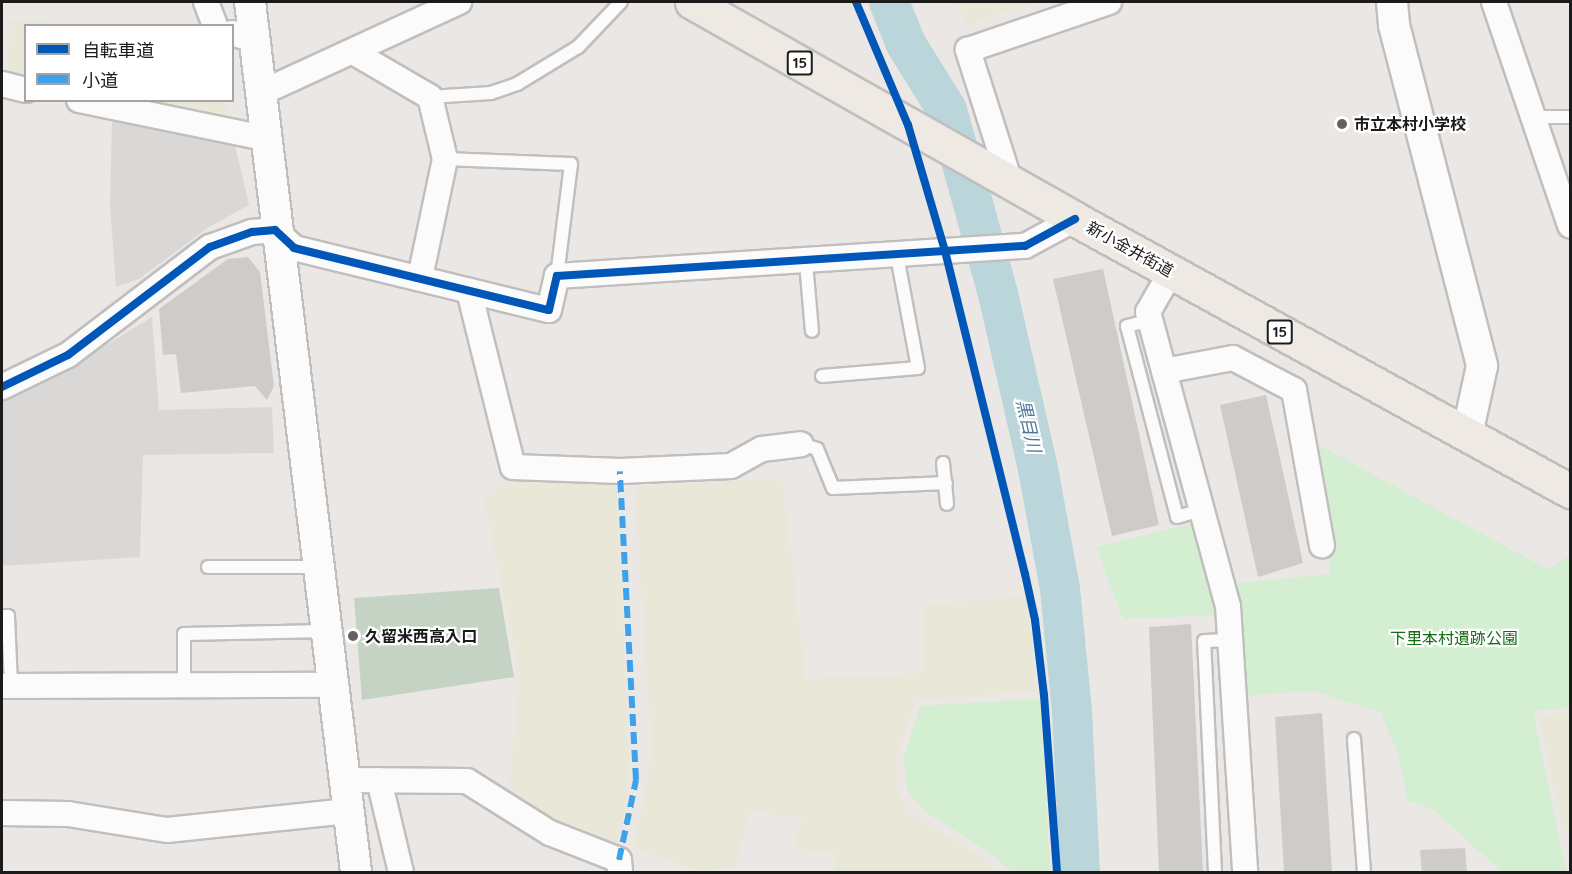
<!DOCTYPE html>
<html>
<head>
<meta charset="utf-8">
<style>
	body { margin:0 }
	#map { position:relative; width:1572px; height:874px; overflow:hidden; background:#eae7e4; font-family:Quicksand,"Noto Sans JP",sans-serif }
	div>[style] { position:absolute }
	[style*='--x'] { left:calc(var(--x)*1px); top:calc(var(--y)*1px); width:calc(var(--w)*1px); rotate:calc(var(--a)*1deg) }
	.farmland>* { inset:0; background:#e9e8d8 }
	.cemetery>* { inset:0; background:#c4d3c3 }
	.park>* { inset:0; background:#d4eed1 }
	.parking>* { inset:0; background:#dad8d7 }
	.river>* { height:40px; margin:-20px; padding:0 20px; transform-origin:20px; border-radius:20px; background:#bad6da }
	.building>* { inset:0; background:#ceccc9 }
	.roads { filter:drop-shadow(2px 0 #c1bfbe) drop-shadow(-2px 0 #c1bfbe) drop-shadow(0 2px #c1bfbe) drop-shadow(0 -2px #c1bfbe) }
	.service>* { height:12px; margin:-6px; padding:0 6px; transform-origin:6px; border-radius:6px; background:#fcfbfb }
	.minor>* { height:24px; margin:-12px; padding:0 12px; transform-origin:12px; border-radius:12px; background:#fcfbfb }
	.tertiary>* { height:30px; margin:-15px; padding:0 15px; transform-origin:15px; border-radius:15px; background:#fcfbfb }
	.primary>* { height:33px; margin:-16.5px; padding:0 16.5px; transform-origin:16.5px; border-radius:16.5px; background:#eee9e3 }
	.quiet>* { height:6px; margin-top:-3px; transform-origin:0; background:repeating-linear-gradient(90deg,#3da2ea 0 12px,transparent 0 18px) }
	.cycleway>* { height:8px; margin:-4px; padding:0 4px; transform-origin:4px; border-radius:4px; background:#0057b8 }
	.dots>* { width:16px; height:16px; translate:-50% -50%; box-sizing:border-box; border:3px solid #fff; border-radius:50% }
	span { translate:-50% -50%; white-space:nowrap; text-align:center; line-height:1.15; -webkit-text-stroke:4.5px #fff; paint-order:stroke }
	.shield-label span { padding:2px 4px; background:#fff; border:2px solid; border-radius:4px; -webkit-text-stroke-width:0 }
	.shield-label { font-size:15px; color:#1b1b1b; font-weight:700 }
	.poi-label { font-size:16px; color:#1b1b1b; font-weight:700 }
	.left { translate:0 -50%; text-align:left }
	.street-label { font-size:16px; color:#1b1b1b }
	.park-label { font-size:16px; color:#166c17 }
	.water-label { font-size:18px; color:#507a99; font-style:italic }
	.frame { position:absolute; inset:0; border:3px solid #1b1b1b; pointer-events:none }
	.legend { position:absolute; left:24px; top:24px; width:210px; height:78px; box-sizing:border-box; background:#fff; border:2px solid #a4a4a4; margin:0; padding:8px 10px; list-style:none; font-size:18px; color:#1b1b1b }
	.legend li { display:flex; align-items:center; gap:12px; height:30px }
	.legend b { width:30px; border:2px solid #a4a4a4 }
</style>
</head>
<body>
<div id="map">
	<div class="farmland">
		<i style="clip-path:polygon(956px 2px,1032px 2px,968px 25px)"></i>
		<i style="clip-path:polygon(46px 19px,48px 25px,26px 26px,25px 83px,8px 79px,10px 21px)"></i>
		<i style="clip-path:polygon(111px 101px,224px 101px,232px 124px)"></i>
		<i style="clip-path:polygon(511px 472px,616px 475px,630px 780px,618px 842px,556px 821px,509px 787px,520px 678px,484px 500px)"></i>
		<i style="clip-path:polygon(782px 478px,806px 679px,923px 673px,924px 605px,1028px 596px,1036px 691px,917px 700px,896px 756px,897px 790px,913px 814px,983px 858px,997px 872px,835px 872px,834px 853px,794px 849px,802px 819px,750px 811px,735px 866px,699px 871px,634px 847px,652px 754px,635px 487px)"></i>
		<i style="clip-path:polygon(1570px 713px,1570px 831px,1563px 832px,1539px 715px)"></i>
	</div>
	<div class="cemetery">
		<i style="clip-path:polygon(499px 588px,514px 677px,362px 700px,354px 598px)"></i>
	</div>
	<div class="park">
		<i style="clip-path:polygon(1308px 439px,1547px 569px,1570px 556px,1570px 708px,1533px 711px,1566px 872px,1502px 872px,1434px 810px,1408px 801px,1397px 751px,1380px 712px,1313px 691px,1240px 696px,1235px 583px,1331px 574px)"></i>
		<i style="clip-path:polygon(1198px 522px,1221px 615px,1123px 619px,1096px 547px)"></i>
		<i style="clip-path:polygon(1040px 699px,1050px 872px,1013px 872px,991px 853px,925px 812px,907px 790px,904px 757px,920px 706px)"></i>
	</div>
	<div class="parking">
		<i style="clip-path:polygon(112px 119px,235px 145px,249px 205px,209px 227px,139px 279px,116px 287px,110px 205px)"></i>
		<i style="clip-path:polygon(152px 317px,159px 410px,272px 407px,274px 453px,143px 455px,140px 557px,2px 566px,2px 399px,67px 369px)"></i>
	</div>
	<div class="river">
		<i style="--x:889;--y:2;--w:45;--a:68"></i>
		<i style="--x:906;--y:44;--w:78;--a:58.2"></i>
		<i style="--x:947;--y:110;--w:191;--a:74.5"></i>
		<i style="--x:998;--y:294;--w:180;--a:77.1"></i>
		<i style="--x:1038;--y:469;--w:122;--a:79.6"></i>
		<i style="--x:1060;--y:589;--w:123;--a:84.4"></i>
		<i style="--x:1072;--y:711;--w:161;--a:87.2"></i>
	</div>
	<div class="building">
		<i style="clip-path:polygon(248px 257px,260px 272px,274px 386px,267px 400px,255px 386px,181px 393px,176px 354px,163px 355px,159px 309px,228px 259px)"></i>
		<i style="clip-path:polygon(1103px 269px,1159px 525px,1112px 536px,1053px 279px)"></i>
		<i style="clip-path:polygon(1266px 395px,1303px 563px,1258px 577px,1220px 405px)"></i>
		<i style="clip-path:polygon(1191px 624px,1203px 873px,1159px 873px,1149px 627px)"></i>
		<i style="clip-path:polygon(1322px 713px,1332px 873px,1284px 873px,1275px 717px)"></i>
		<i style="clip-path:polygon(1465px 848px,1467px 873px,1422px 873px,1420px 850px)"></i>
	</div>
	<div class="roads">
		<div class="service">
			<i style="--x:430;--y:97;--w:61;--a:-3.8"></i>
			<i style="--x:491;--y:93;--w:28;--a:-19"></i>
			<i style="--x:517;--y:84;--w:71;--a:-31.2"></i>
			<i style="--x:578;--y:47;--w:62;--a:-46.3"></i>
			<i style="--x:1535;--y:117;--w:35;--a:0"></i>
			<i style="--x:445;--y:159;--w:126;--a:2.3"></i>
			<i style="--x:571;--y:164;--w:113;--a:97.1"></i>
			<i style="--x:806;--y:263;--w:68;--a:85"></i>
			<i style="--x:1150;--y:320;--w:24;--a:165"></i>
			<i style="--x:1127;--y:326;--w:197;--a:75.3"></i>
			<i style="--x:1177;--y:517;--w:26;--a:-16"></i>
			<i style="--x:822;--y:376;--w:96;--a:-4.8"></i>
			<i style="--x:918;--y:368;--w:114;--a:-100.6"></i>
			<i style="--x:801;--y:444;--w:17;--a:17"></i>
			<i style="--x:817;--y:449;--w:42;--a:67.7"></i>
			<i style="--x:833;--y:488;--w:113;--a:-2.5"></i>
			<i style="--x:943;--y:463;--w:41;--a:84.4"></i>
			<i style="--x:208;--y:567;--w:111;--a:0"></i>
			<i style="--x:2;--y:616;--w:6;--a:0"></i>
			<i style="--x:8;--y:616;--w:70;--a:87.5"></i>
			<i style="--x:184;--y:686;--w:52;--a:-90"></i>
			<i style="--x:184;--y:634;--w:142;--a:-1.2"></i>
			<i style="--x:1354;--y:739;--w:133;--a:85.7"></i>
			<i style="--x:1215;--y:872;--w:231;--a:-92.7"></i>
			<i style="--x:1204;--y:641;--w:26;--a:-2"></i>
		</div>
		<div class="minor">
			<i style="--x:206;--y:2;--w:26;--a:69"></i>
			<i style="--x:1494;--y:2;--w:236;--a:71.2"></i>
			<i style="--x:232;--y:33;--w:23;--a:18"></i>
			<i style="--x:353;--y:52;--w:89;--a:30.3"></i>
			<i style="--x:430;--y:97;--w:64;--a:76.4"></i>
			<i style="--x:445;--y:159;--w:122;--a:101.9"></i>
			<i style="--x:2;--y:84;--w:25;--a:14"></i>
			<i style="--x:263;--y:92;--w:216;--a:-24.7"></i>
			<i style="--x:79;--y:100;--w:194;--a:11.6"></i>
			<i style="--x:1010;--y:182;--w:139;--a:-107.7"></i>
			<i style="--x:968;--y:50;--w:149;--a:-18.8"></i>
			<i style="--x:1171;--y:272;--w:46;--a:119.9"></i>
			<i style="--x:1148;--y:312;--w:305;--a:74.8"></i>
			<i style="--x:1228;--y:606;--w:267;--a:86.3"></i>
			<i style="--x:469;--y:291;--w:181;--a:76"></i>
			<i style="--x:513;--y:467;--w:107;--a:2.1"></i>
			<i style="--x:620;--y:471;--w:111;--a:-2.6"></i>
			<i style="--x:731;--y:466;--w:35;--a:-29"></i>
			<i style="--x:762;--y:449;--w:39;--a:-7"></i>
			<i style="--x:1164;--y:371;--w:70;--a:-10.7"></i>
			<i style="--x:1233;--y:358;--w:69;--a:27.7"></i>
			<i style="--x:1294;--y:390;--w:158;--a:79.8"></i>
			<i style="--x:2;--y:387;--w:73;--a:-25.9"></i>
			<i style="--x:68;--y:355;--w:178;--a:-37.3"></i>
			<i style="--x:210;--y:247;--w:45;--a:-19.7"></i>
			<i style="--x:252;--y:232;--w:23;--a:-5"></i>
			<i style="--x:275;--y:230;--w:26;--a:43"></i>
			<i style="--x:294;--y:248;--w:262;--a:13.7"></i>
			<i style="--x:549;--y:310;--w:35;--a:-77"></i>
			<i style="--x:557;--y:276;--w:469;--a:-3.7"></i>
			<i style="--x:1025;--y:246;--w:57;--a:-28.4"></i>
			<i style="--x:2;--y:686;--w:332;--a:-0.2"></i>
			<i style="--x:345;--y:780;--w:122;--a:0.5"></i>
			<i style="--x:467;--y:781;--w:98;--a:32.1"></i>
			<i style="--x:550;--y:833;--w:74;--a:21.4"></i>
			<i style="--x:619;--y:860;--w:12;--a:85"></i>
			<i style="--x:379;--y:780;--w:95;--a:76.6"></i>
			<i style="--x:2;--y:813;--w:66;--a:0.9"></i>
			<i style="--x:68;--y:814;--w:100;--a:9.2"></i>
			<i style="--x:167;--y:830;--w:182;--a:-6"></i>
		</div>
		<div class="tertiary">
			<i style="--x:250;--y:2;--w:876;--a:83.05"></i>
			<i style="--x:1392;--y:2;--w:23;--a:85"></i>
			<i style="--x:1394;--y:25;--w:352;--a:75.5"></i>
			<i style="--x:1482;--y:366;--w:71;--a:102.3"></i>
		</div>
		<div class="primary">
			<i style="--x:692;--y:2;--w:440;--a:29.5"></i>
			<i style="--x:1075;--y:219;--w:565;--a:28.79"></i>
		</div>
	</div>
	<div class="quiet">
		<i style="--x:619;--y:860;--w:82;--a:-78"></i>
		<i style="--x:636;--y:780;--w:309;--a:-93"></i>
	</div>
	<div class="cycleway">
		<i style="--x:856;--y:2;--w:134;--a:67.1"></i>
		<i style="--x:908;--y:125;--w:131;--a:73.6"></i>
		<i style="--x:945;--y:251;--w:333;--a:76.1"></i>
		<i style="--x:1025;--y:574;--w:47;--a:77.7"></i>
		<i style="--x:1035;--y:620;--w:76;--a:83.2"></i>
		<i style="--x:1044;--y:695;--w:177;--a:85.8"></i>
		<i style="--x:2;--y:387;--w:73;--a:-25.9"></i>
		<i style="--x:68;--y:355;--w:178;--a:-37.3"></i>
		<i style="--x:210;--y:247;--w:45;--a:-19.7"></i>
		<i style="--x:252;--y:232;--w:23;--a:-5"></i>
		<i style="--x:275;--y:230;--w:26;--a:43"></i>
		<i style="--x:294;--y:248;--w:262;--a:13.7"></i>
		<i style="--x:549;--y:310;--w:35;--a:-77"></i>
		<i style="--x:557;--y:276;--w:469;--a:-3.7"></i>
		<i style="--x:1025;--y:246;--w:57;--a:-28.4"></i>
	</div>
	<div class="dots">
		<i style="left:1342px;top:124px;background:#636261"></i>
		<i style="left:353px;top:636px;background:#636261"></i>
	</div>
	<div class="shield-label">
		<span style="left:800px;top:63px">15</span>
		<span style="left:1280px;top:332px">15</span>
	</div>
	<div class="poi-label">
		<span class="left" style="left:1354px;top:124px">市立本村小学校</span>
		<span class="left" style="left:365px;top:636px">久留米西高入口</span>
	</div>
	<div class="street-label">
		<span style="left:1130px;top:249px;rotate:29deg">新小金井街道</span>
	</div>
	<div class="park-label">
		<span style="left:1454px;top:638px">下里本村遺跡公園</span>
	</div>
	<div class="water-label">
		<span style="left:1028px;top:426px;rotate:77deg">黒目川</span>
	</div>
	<div class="frame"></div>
	<ul class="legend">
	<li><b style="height:8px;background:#0057b8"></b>自転車道</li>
	<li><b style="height:8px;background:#3da2ea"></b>小道</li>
	</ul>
</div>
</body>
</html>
